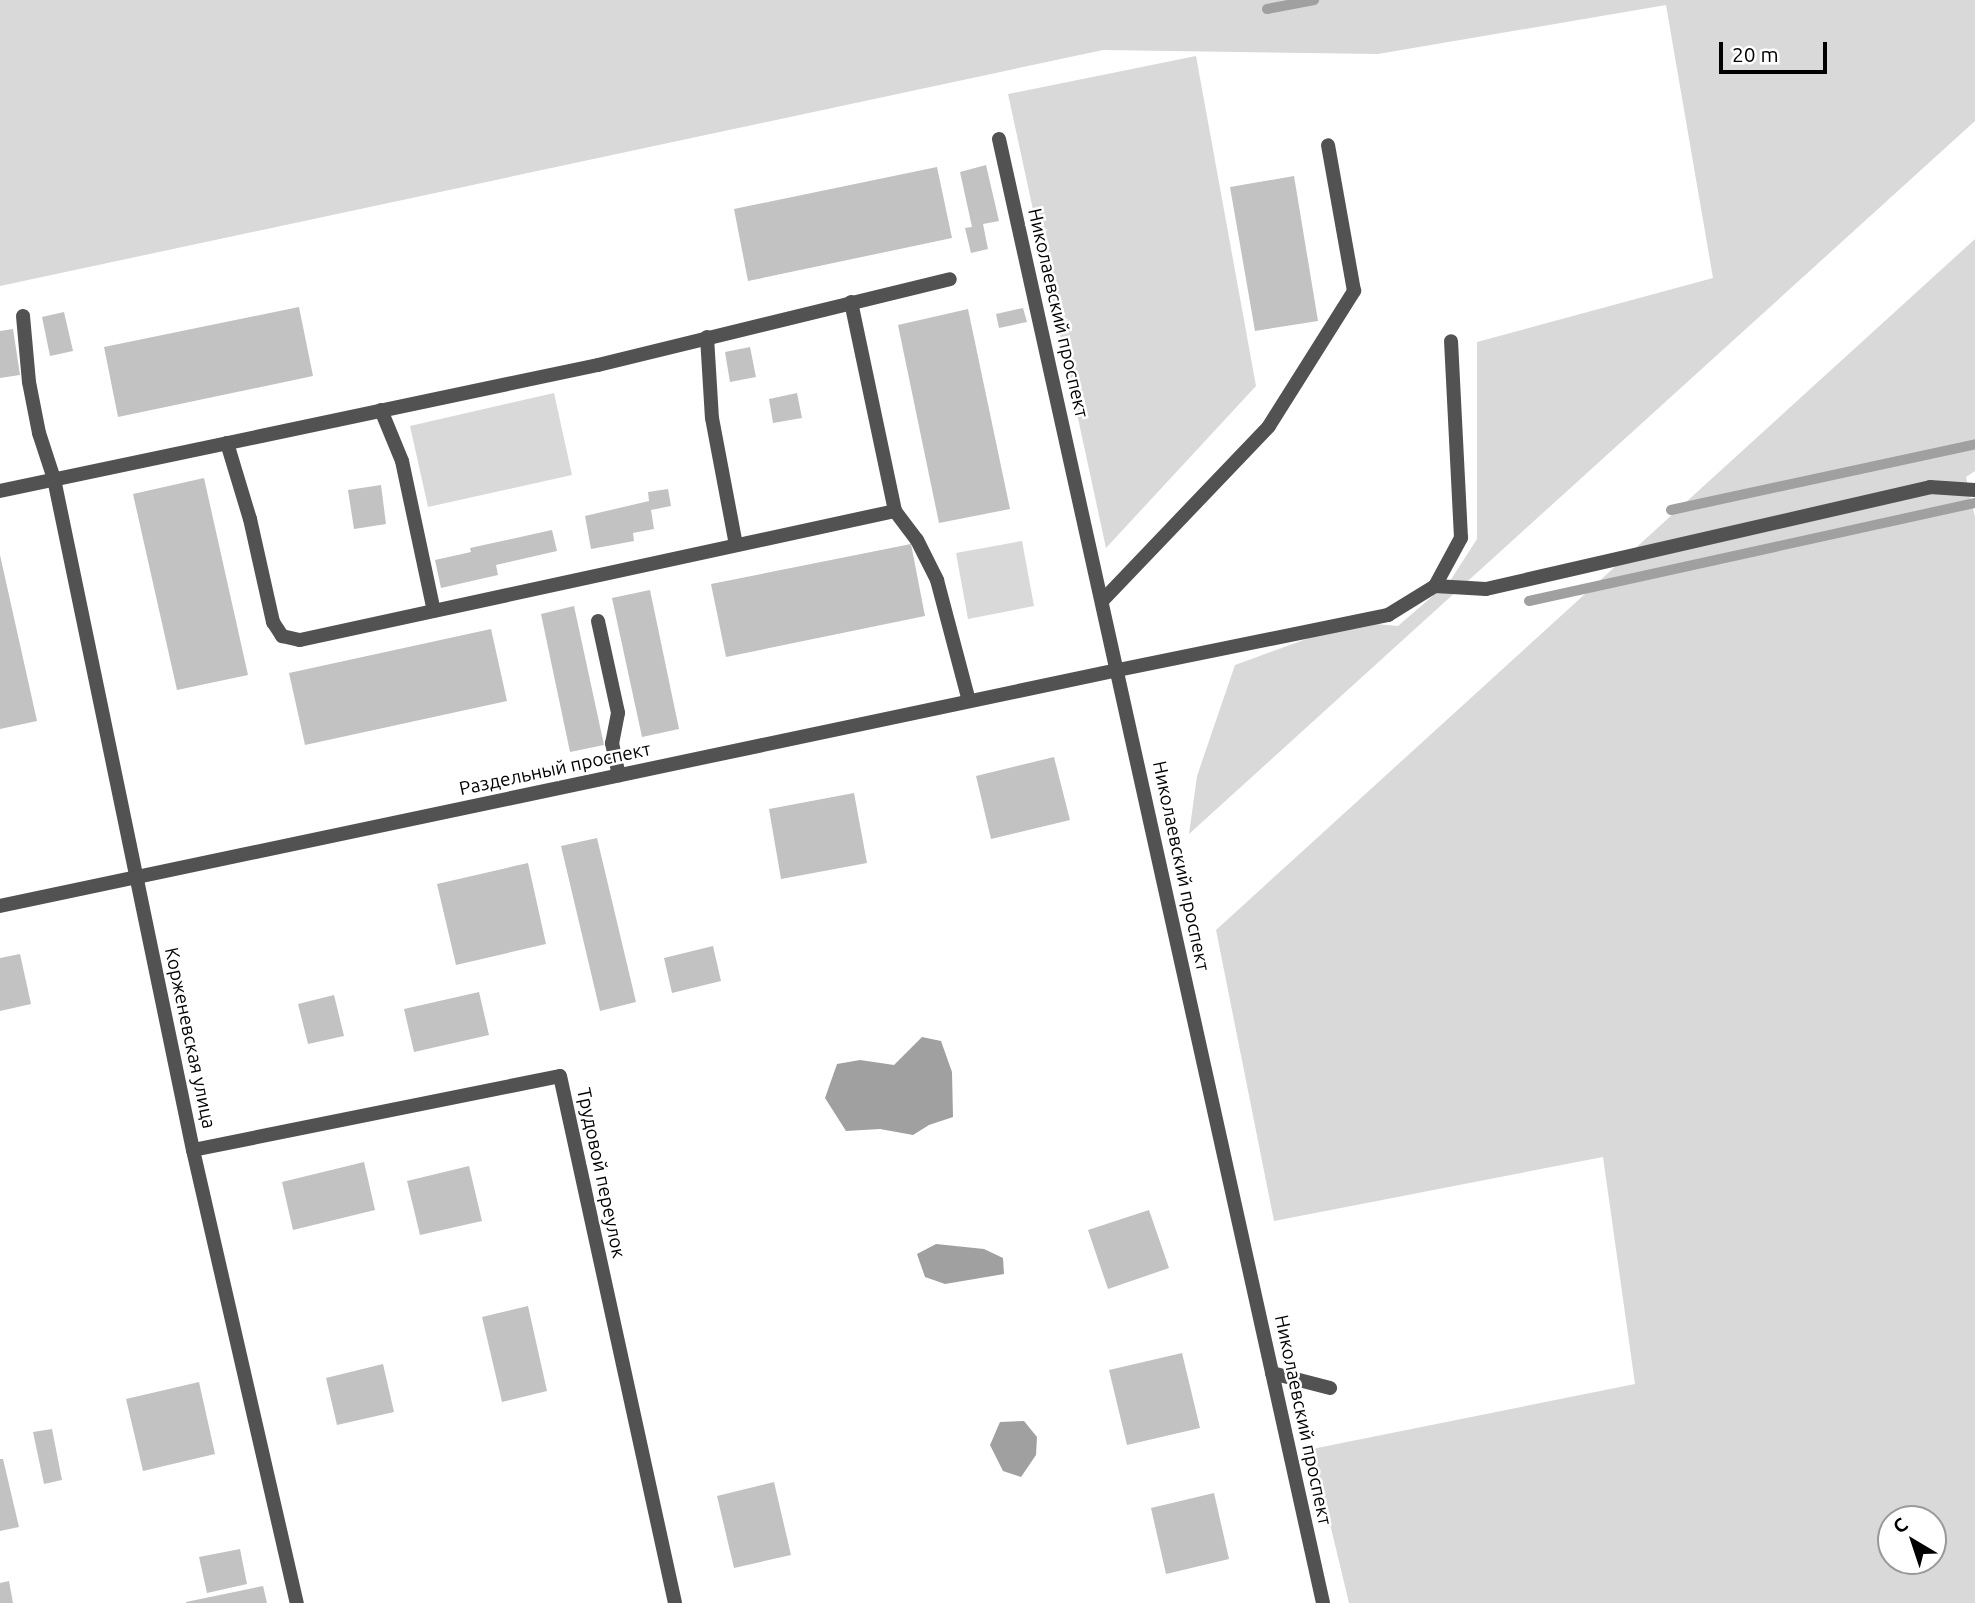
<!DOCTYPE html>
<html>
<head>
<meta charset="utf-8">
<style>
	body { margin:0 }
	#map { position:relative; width:1975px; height:1603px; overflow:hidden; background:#fff; font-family:Ubuntu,sans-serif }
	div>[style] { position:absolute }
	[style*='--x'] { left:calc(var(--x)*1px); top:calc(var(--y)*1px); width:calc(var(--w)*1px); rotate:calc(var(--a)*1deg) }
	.green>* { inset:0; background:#d9d9d9 }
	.water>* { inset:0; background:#a0a0a0 }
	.stream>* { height:10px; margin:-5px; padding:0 5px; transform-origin:5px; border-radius:5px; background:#a0a0a0 }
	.building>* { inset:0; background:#c2c2c2 }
	.service>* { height:14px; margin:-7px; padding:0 7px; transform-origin:7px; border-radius:7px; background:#525252 }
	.minor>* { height:14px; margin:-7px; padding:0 7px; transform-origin:7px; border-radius:7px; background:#525252 }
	span { translate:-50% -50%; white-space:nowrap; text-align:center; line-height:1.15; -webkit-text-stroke:5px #fff; paint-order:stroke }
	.street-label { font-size:19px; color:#000 }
	.north { position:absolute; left:1877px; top:1505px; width:70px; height:70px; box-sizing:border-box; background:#fff; border:2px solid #999; border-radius:50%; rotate:321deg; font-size:19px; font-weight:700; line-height:28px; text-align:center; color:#000 }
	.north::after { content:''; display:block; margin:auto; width:24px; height:32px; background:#000; clip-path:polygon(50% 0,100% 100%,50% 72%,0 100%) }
	.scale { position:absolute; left:1719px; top:42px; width:108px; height:32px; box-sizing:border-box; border:4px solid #000; border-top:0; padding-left:9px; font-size:21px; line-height:24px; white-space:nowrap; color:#000; -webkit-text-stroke:5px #fff; paint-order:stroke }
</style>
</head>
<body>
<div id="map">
	<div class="green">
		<i style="clip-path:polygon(0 0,1975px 0,1975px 121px,1189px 834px,1197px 776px,1235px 665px,1353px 622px,1398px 626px,1450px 581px,1477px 539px,1477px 342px,1713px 278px,1666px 5px,1378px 54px,1103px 50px,0 286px)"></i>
		<i style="clip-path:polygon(1196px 56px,1256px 386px,1106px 548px,1008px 94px)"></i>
		<i style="clip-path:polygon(evenodd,1975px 239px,1975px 471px,1966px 477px,1975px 517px,1975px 1603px,1349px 1603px,1312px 1449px,1635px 1384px,1603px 1157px,1274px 1221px,1216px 930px,1975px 239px,1891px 1519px,1933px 1519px,1933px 1561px,1891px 1561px,1891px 1519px)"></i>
		<i style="clip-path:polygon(554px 393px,572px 475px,428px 507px,410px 426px)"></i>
		<i style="clip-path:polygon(1022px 541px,1034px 606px,968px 619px,956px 553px)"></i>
	</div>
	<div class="water">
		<i style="clip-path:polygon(922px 1037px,941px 1041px,952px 1072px,953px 1117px,929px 1125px,913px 1135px,880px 1129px,846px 1131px,825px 1098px,837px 1064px,860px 1060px,894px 1065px)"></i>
		<i style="clip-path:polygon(936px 1244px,984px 1249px,1003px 1258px,1004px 1274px,945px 1284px,925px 1277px,917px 1254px)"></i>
		<i style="clip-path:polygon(1024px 1421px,1037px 1437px,1036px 1455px,1021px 1477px,1003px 1471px,990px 1445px,1000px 1422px)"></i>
	</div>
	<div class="stream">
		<i style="--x:1267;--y:9;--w:48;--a:-10.8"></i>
		<i style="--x:1671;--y:510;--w:311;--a:-12.2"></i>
		<i style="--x:1529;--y:601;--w:457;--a:-12.4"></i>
	</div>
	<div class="building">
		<i style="clip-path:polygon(986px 165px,999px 221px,983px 224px,988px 249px,971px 253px,965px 228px,972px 227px,960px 172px)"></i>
		<i style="clip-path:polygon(937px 167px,952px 238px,748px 281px,734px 209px)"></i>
		<i style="clip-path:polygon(1294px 176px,1318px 321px,1255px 331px,1230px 187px)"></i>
		<i style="clip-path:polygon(299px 307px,313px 376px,118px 417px,104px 347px)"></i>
		<i style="clip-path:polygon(1023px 308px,1027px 322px,999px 328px,996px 314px)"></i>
		<i style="clip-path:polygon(968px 309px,1010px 509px,939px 523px,898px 325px)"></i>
		<i style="clip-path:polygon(64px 312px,73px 351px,50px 356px,42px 317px)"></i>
		<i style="clip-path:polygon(13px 329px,20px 375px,0 378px,0 331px)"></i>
		<i style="clip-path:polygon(750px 347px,756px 377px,730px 382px,725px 352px)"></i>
		<i style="clip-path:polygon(797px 393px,802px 418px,773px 423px,769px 399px)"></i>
		<i style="clip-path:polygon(204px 478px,248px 675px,177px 690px,133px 494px)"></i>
		<i style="clip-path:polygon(381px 485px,386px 524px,354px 529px,348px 490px)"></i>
		<i style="clip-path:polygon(668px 489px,671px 506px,651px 510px,654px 529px,633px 533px,634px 541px,591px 549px,585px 516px,649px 501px,648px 492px)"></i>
		<i style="clip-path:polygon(552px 530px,557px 551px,496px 565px,498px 575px,441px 588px,435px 560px,471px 552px,470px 548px)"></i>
		<i style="clip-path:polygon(911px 544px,925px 616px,726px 657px,711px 584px)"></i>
		<i style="clip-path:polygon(0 555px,37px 721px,0 729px)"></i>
		<i style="clip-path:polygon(650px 590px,679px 729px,642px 737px,612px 598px)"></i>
		<i style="clip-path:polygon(574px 606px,604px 745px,570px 752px,541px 614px)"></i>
		<i style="clip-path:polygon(491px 629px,507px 701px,305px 745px,289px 673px)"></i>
		<i style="clip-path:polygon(1054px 757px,1070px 820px,991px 839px,976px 776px)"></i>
		<i style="clip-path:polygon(854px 793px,867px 863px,781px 879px,769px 809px)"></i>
		<i style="clip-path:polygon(597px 838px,636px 1002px,600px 1011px,561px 846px)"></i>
		<i style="clip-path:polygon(528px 863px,546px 944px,456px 965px,437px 884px)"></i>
		<i style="clip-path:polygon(713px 946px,721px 981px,672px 993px,664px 958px)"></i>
		<i style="clip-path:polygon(20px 954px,31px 1004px,0 1011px,0 958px)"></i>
		<i style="clip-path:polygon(479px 992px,489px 1035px,414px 1052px,404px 1009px)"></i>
		<i style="clip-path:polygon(334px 995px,344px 1036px,308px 1044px,298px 1004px)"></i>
		<i style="clip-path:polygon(364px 1162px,375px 1210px,293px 1230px,282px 1182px)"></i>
		<i style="clip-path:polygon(469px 1166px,482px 1221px,420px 1235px,407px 1181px)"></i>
		<i style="clip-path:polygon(1149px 1210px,1169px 1268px,1108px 1289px,1088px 1230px)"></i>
		<i style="clip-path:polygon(528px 1306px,547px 1391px,502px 1402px,482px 1317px)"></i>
		<i style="clip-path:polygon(1182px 1353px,1200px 1428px,1127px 1445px,1109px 1370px)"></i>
		<i style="clip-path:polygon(383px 1364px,394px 1412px,337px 1425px,326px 1378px)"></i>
		<i style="clip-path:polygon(199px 1382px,215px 1454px,143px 1471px,126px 1399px)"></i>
		<i style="clip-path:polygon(52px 1429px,62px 1480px,44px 1484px,33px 1432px)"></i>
		<i style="clip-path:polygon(0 1459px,3px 1459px,19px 1527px,0 1531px)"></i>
		<i style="clip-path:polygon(774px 1482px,791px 1555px,734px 1568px,717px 1496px)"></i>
		<i style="clip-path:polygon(1214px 1493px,1229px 1559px,1166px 1574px,1151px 1508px)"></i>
		<i style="clip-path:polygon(240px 1549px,247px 1584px,207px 1593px,199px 1557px)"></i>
		<i style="clip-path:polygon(9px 1581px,13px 1603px,0 1603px,0 1583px)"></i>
		<i style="clip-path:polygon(263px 1586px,267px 1603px,186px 1603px,186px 1602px)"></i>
	</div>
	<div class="service">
		<i style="--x:851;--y:302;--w:214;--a:78.1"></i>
		<i style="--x:895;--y:511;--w:36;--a:53"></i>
		<i style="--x:917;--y:540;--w:45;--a:63.4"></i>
		<i style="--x:937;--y:580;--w:125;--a:75.2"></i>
		<i style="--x:23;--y:316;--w:66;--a:84.8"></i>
		<i style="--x:29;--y:382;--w:52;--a:78.9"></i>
		<i style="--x:39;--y:433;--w:48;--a:71.9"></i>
		<i style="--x:707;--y:337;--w:81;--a:86.5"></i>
		<i style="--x:712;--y:418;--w:129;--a:79.3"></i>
		<i style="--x:381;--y:410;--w:55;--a:67.6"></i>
		<i style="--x:402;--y:461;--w:153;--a:78"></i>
		<i style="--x:227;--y:443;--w:79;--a:73.2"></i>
		<i style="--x:250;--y:519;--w:106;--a:77.4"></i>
		<i style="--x:273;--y:622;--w:17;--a:57"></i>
		<i style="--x:282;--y:636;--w:18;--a:13"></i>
		<i style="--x:300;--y:640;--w:609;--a:-12.23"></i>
		<i style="--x:0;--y:491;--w:611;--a:-11.9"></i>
		<i style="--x:598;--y:365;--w:362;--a:-13.7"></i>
		<i style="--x:1435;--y:586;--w:51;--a:3.4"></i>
		<i style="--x:1486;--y:589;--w:456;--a:-12.9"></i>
		<i style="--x:1930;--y:487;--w:45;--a:3.8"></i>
		<i style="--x:1103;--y:600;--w:240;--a:-46.3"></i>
		<i style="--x:1269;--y:426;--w:160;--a:-57.8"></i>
		<i style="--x:1354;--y:291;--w:148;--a:-100.1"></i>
		<i style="--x:598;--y:621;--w:94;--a:77.7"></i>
		<i style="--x:618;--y:713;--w:31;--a:101"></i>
		<i style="--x:612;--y:743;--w:33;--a:78"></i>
		<i style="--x:1118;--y:670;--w:276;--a:-11.5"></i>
		<i style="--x:1388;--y:615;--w:55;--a:-31.7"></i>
		<i style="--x:1435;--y:586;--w:55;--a:-61.6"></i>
		<i style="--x:1461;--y:538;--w:197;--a:-92.9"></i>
		<i style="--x:1272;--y:1373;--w:60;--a:14.5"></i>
	</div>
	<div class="minor">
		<i style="--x:999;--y:139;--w:1499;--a:77.52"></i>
		<i style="--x:54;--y:479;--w:685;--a:78.3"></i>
		<i style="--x:193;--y:1150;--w:465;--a:77.1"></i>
		<i style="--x:0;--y:906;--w:1143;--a:-11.92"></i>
		<i style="--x:193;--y:1150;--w:374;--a:-11.4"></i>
		<i style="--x:560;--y:1076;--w:539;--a:77.69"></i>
	</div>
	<div class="street-label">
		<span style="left:1058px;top:313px;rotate:77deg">Николаевский проспект</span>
		<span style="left:555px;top:769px;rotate:-12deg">Раздельный проспект</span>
		<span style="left:1181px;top:866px;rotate:78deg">Николаевский проспект</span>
		<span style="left:190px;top:1038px;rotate:78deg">Корженевская улица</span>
		<span style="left:601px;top:1173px;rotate:78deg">Трудовой переулок</span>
		<span style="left:1303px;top:1420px;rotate:78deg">Николаевский проспект</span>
	</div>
	<div class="north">С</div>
	<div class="scale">20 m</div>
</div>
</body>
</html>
